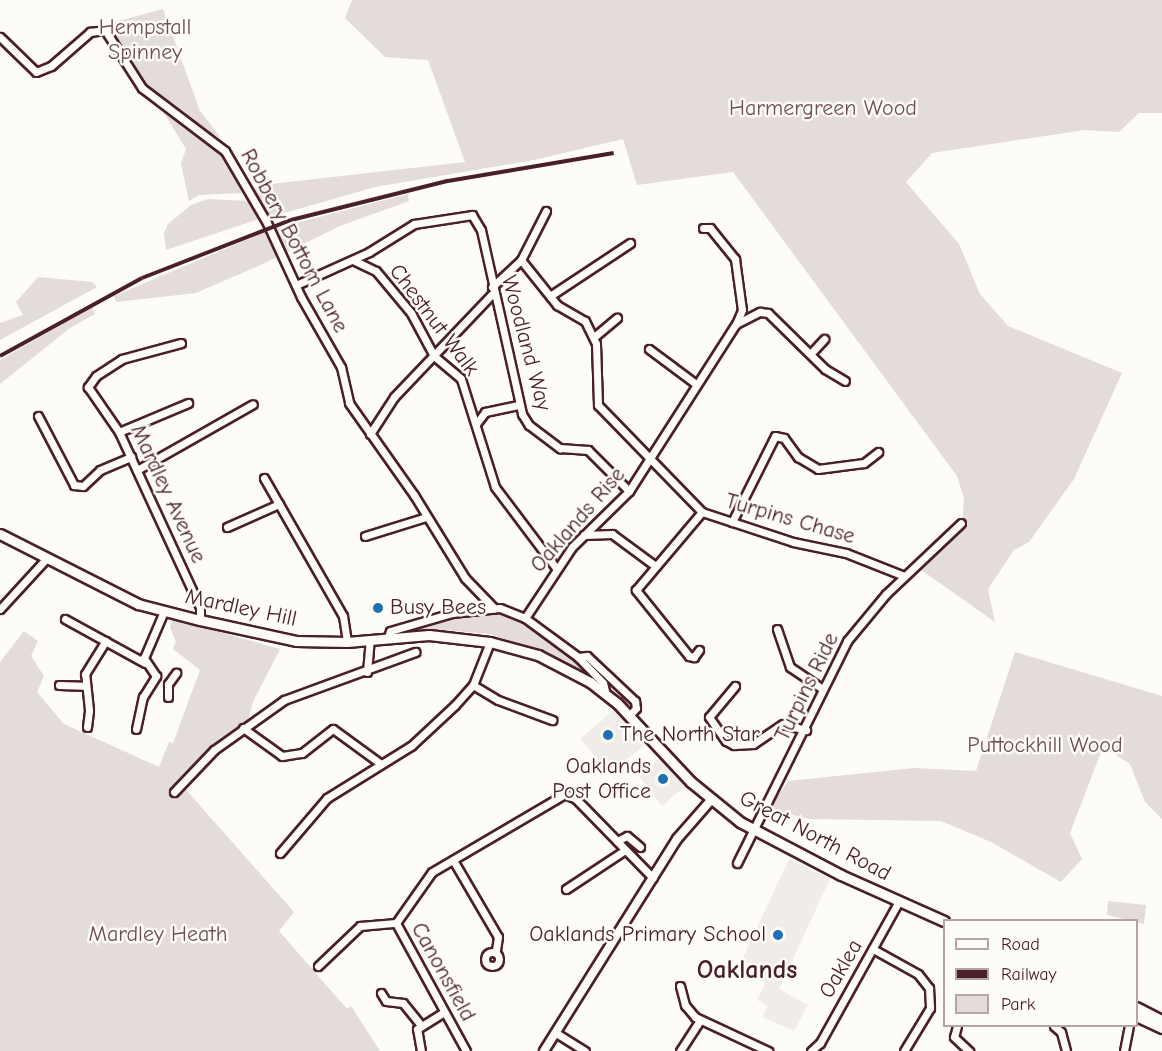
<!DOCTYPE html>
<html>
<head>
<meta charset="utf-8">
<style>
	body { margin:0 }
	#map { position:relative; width:1162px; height:1051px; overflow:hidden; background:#fdfcf7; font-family:"Comic Neue",sans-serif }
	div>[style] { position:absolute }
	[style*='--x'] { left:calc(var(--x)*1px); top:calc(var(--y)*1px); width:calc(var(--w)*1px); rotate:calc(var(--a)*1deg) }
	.built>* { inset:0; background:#f0ece8 }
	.green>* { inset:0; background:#e3dcda }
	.roads { filter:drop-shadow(2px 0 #4a1f2b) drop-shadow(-2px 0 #4a1f2b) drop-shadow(0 2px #4a1f2b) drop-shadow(0 -2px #4a1f2b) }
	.minor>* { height:7px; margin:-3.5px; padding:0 3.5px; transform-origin:3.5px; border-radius:3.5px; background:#fdfcf7 }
	.minor>.ring { margin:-3.5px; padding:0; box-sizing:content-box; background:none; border:7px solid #fdfcf7; border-radius:50% }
	.tertiary>* { height:8px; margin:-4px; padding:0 4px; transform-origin:4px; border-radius:4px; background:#fdfcf7 }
	.secondary>* { height:9px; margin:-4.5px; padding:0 4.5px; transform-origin:4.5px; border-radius:4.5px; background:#fdfcf7 }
	.rail>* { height:4px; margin-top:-2px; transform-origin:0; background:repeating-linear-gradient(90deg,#fdfcf7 0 4.5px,#4a1f2b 0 9px); box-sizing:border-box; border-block:2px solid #4a1f2b }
	.dots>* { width:16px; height:16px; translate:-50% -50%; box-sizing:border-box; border:3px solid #fdfcf7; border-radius:50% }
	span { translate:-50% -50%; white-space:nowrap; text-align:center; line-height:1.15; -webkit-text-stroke:5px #fdfcf7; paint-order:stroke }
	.park-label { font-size:22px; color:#704e57 }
	.street-label { font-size:22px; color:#4a1f2b }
	.poi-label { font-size:22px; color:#4a1f2b }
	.left { translate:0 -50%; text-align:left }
	.right { translate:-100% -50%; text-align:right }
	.quarter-label { font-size:26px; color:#4a1f2b; font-weight:700 }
	.legend { position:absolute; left:943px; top:919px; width:195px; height:108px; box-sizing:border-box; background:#fdfcf7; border:2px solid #b5a4a5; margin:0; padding:8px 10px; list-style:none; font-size:18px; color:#4a1f2b }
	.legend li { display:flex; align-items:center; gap:12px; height:30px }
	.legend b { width:30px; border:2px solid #b5a4a5 }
</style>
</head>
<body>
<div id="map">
	<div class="built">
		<i style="clip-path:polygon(613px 710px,646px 744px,610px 773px,580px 739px)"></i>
		<i style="clip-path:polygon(659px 758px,687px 789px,679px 791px,662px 806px,639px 776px)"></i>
		<i style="clip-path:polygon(789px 859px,830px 879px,779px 989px,808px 1005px,794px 1031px,762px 1017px,768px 1006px,757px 1000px,765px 983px,738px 968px)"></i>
	</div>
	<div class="green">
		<i style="clip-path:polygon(352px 0,1162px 0,1162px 113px,1139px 113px,1119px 132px,1085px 130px,932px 153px,906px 182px,959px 244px,980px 294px,1008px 326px,1122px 373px,1074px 479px,1029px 542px,1014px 550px,988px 589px,995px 622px,917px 567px,962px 527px,964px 499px,957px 476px,733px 172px,637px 185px,623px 139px,534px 160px,375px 187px,267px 218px,252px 190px,262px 185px,465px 162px,428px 60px,385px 57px,345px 18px)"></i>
		<i style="clip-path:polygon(163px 9px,200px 111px,221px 138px,188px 121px,143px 85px,107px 24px)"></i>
		<i style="clip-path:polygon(159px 105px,182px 127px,218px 148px,242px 193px,199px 195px,189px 201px,181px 164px,186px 149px)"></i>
		<i style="clip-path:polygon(408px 194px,409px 201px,340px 226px,285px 253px,273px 229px)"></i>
		<i style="clip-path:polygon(208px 199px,248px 201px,259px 219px,166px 250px,164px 233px,168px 224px,191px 205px)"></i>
		<i style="clip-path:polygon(267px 231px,279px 256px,265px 263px,196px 293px,116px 302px,114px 296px)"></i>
		<i style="clip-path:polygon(38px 277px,92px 282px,97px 287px,0 340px,0 323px,23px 315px,16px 302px)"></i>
		<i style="clip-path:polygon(92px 307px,95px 314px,70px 328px,0 384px,0 360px)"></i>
		<i style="clip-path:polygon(499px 611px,524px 620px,580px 660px,589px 671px,587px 676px,538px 650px,490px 634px,431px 629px,395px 632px,450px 616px)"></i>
		<i style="clip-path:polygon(173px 619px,280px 649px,253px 702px,248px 721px,216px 746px,180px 783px,294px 912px,279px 931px,347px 1009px,351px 1006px,380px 1051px,0 1051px,0 662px,24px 631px,38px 641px,31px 656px,44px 676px,37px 692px,64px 724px,159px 767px,169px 742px,173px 743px,200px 670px,173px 649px,176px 642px,170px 627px)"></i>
		<i style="clip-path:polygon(1015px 652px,1162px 696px,1162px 819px,1145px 802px,1130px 764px,1103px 747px,1070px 833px,1082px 859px,1061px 882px,991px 842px,941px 821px,808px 819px,769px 809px,788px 781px,914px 768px,976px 771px)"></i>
		<i style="clip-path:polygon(1108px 901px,1146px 905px,1144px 924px,1107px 915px)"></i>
	</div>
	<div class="roads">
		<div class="minor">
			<i style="--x:0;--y:37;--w:50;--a:44.2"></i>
			<i style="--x:36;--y:72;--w:16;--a:-22"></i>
			<i style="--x:51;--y:66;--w:52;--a:-41.1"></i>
			<i style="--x:90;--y:32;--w:15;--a:-8"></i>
			<i style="--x:105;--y:30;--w:69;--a:57.5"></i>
			<i style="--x:142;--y:88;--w:104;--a:37.2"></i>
			<i style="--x:225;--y:151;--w:83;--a:59.7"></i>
			<i style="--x:267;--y:223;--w:81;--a:65.3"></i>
			<i style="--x:301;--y:297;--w:81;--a:60.3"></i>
			<i style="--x:341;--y:367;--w:37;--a:77"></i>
			<i style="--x:349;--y:403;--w:113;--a:54.8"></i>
			<i style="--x:414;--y:495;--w:97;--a:58.4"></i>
			<i style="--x:465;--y:578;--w:42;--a:46"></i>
			<i style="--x:703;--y:228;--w:7;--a:0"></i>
			<i style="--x:710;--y:228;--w:40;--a:51"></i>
			<i style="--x:735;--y:259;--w:51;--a:82.2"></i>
			<i style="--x:742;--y:310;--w:15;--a:113"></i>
			<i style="--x:353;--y:260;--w:25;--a:26"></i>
			<i style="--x:376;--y:271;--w:55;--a:50.2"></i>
			<i style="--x:411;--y:313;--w:49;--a:61.9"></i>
			<i style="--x:434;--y:356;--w:35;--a:40"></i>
			<i style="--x:461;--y:379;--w:113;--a:72.5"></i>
			<i style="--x:495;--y:487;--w:101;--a:53"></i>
			<i style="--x:521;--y:260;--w:55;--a:-63"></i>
			<i style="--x:296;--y:285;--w:80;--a:-24.3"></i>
			<i style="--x:369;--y:252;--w:53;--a:-31.9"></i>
			<i style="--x:414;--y:224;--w:59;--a:-8.8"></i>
			<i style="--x:472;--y:215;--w:17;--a:59"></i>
			<i style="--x:481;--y:230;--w:189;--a:77.4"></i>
			<i style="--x:522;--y:414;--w:13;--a:58"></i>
			<i style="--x:529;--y:425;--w:39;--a:37"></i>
			<i style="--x:560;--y:448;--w:28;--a:4"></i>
			<i style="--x:588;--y:450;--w:58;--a:45"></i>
			<i style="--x:492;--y:287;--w:40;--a:-43"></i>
			<i style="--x:521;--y:260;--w:58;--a:51.3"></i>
			<i style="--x:557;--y:305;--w:32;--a:30"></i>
			<i style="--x:585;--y:321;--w:25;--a:64"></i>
			<i style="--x:596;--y:344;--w:61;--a:88.1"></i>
			<i style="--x:598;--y:405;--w:149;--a:45.8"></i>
			<i style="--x:702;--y:512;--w:96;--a:18.2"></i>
			<i style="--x:793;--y:542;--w:54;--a:11.7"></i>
			<i style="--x:846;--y:553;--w:62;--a:21.6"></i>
			<i style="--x:550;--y:296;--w:96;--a:-33.5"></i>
			<i style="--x:594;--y:337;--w:30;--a:-40"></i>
			<i style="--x:181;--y:343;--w:61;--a:164.8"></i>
			<i style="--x:122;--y:359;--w:31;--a:147"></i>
			<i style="--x:96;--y:376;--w:14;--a:126"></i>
			<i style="--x:88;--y:387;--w:55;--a:55.4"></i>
			<i style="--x:119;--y:432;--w:193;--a:65.2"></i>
			<i style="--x:200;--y:607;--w:13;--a:90"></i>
			<i style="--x:649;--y:349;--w:59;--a:36.7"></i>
			<i style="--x:812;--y:352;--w:18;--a:-47"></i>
			<i style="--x:38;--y:416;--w:78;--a:62.4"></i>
			<i style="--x:74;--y:485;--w:9;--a:6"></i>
			<i style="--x:83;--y:486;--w:23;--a:-43"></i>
			<i style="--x:100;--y:470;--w:34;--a:-23"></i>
			<i style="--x:476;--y:424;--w:15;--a:-53"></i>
			<i style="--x:485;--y:412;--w:35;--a:-12"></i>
			<i style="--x:119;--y:432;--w:75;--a:-22.8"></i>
			<i style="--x:370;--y:434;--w:44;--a:-57"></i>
			<i style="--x:394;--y:397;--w:142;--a:-46.4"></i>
			<i style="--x:137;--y:470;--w:133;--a:-29.6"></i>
			<i style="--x:264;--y:478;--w:159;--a:60.2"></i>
			<i style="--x:343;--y:616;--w:26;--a:81"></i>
			<i style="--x:732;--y:522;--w:96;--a:-63.4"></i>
			<i style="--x:775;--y:436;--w:9;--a:13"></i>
			<i style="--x:784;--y:438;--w:24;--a:54"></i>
			<i style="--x:798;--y:457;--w:23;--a:31"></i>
			<i style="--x:818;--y:469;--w:46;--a:-7.4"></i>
			<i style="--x:864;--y:463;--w:18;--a:-38"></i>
			<i style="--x:227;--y:527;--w:57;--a:-23.9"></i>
			<i style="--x:584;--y:535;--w:28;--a:-2"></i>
			<i style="--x:612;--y:534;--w:52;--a:36.4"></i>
			<i style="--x:365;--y:536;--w:64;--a:-17.3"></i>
			<i style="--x:0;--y:609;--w:68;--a:-47.4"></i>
			<i style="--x:525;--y:618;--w:85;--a:-56.5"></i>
			<i style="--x:572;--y:547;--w:80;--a:-44.5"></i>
			<i style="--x:629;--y:491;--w:198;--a:-57.4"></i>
			<i style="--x:736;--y:324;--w:27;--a:-27"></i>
			<i style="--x:760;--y:312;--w:8;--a:7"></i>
			<i style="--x:768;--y:313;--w:80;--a:44.5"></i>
			<i style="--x:825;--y:369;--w:23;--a:31"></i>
			<i style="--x:65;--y:619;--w:91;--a:28.8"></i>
			<i style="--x:777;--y:629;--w:40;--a:71.1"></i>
			<i style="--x:790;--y:667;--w:37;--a:34"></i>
			<i style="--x:388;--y:637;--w:6;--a:-72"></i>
			<i style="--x:390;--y:631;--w:65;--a:-16.2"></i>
			<i style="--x:452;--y:613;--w:48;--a:-5.9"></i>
			<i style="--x:500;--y:608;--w:27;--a:22"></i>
			<i style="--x:525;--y:618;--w:66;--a:36.3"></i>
			<i style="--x:578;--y:657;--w:36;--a:46"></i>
			<i style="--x:603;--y:683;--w:11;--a:75"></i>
			<i style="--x:699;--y:650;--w:9;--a:126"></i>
			<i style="--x:694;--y:657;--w:5;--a:-169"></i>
			<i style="--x:689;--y:656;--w:85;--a:-128.8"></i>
			<i style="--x:636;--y:590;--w:102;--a:-49.8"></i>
			<i style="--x:578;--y:657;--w:9;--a:-6"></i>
			<i style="--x:587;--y:656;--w:66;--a:43.2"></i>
			<i style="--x:635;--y:701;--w:7;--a:82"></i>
			<i style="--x:636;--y:708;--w:9;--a:131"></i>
			<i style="--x:367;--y:672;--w:32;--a:-85"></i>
			<i style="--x:59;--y:685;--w:24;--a:2"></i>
			<i style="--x:473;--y:685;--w:29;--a:31"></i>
			<i style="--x:498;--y:700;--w:58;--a:20.3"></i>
			<i style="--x:735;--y:686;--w:40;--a:130"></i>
			<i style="--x:709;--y:717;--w:29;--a:55"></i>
			<i style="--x:726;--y:741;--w:9;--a:27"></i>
			<i style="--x:734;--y:745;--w:19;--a:-3"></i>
			<i style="--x:753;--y:744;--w:36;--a:-34"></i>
			<i style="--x:783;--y:724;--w:24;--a:15"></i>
			<i style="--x:168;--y:697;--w:13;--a:-90"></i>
			<i style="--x:168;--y:684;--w:14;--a:-54"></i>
			<i style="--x:87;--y:727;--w:17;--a:-83"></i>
			<i style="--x:89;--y:710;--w:36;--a:-96"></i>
			<i style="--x:85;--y:674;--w:39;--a:-58"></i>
			<i style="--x:243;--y:728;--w:48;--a:35.7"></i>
			<i style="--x:282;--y:756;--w:20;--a:-9"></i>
			<i style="--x:302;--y:753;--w:39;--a:-38"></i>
			<i style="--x:333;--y:729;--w:59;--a:36.1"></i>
			<i style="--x:136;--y:729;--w:33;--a:-78"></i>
			<i style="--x:143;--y:697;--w:25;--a:-58"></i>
			<i style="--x:156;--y:676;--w:22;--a:-124"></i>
			<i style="--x:144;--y:658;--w:51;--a:-66.9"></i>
			<i style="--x:174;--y:792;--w:58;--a:-46.4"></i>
			<i style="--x:214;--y:750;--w:86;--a:-35.5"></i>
			<i style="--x:284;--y:700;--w:140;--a:-20.1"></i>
			<i style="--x:617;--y:841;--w:11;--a:-27"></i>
			<i style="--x:627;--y:836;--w:17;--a:40"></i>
			<i style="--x:280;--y:853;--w:72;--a:-49.5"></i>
			<i style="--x:327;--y:798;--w:99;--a:-31.8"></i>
			<i style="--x:411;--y:746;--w:60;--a:-43"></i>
			<i style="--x:455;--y:705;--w:27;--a:-48"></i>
			<i style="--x:473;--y:685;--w:46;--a:-68.4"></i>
			<i style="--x:453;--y:860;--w:89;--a:59.7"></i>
			<i style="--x:498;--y:937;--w:13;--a:99"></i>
			<i style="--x:737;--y:863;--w:248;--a:-63.6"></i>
			<i style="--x:847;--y:641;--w:61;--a:-50.3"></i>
			<i style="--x:886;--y:594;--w:103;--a:-43.4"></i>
			<i style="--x:566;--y:889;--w:71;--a:-33.5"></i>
			<i style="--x:396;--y:923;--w:62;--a:-54.8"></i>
			<i style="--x:432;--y:872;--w:154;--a:-30.4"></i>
			<i style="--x:565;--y:794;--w:12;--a:24"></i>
			<i style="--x:576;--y:799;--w:110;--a:45.7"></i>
			<i style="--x:396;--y:923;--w:146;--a:61.3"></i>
			<i style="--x:873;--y:949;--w:51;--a:29.1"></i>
			<i style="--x:918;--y:974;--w:18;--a:52"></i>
			<i style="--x:929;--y:988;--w:20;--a:87"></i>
			<i style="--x:930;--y:1008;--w:50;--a:121.2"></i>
			<i class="ring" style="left:485px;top:952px;width:7px;height:7px"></i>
			<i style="--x:318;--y:966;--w:58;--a:-43.6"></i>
			<i style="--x:360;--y:926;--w:36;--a:-5"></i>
			<i style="--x:680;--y:986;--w:20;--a:75"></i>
			<i style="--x:685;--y:1005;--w:16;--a:50"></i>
			<i style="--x:695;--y:1017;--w:81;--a:25"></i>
			<i style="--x:381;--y:993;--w:9;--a:58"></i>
			<i style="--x:386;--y:1001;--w:17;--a:7"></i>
			<i style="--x:403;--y:1003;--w:28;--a:51"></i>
			<i style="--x:957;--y:1026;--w:11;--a:105"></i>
			<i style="--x:954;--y:1037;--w:21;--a:43"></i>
			<i style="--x:1054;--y:1026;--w:9;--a:41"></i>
			<i style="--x:1061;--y:1032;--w:20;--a:75"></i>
			<i style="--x:556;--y:1033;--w:34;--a:32"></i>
			<i style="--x:421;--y:1051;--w:22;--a:-100"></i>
			<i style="--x:417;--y:1029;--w:32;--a:-32"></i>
			<i style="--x:680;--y:1051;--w:37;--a:-57"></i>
			<i style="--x:811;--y:1051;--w:12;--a:-42"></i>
			<i style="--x:820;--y:1043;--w:162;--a:-60.9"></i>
			<i style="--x:1124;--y:1051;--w:25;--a:-79"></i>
		</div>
		<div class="tertiary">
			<i style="--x:544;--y:1051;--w:250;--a:-57.9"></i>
			<i style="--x:677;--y:839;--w:52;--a:-48.9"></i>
		</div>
		<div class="secondary">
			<i style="--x:0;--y:534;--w:155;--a:26.9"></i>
			<i style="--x:138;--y:604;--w:64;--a:14.5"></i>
			<i style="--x:200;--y:620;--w:98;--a:12.3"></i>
			<i style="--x:296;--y:641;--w:51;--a:1.1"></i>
			<i style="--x:347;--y:642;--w:82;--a:-4.9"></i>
			<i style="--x:429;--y:635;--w:61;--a:6.5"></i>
			<i style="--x:490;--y:642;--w:50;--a:15.2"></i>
			<i style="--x:538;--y:655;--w:59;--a:27.4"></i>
			<i style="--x:590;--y:682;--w:34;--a:38"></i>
			<i style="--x:617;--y:703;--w:108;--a:46.9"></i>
			<i style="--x:691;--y:782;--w:63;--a:39.2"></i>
			<i style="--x:740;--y:822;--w:114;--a:27.7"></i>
			<i style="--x:841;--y:875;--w:113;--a:24.1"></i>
			<i style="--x:1136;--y:1007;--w:29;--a:27"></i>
			<i style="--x:1136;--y:1016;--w:29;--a:25"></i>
		</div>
	</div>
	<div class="rail">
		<i style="--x:0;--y:356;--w:162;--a:-28.8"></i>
		<i style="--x:142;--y:278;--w:160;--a:-21.3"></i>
		<i style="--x:291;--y:220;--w:162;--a:-14"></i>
		<i style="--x:448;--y:181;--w:168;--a:-9.6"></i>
	</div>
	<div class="dots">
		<i style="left:378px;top:608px;background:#1f6fb2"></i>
		<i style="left:608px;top:735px;background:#1f6fb2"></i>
		<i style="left:663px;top:779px;background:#1f6fb2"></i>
		<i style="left:778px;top:935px;background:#1f6fb2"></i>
	</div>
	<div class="park-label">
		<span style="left:145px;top:40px">Hempstall<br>Spinney</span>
		<span style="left:823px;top:109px">Harmergreen Wood</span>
		<span style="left:1045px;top:746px">Puttockhill Wood</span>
		<span style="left:158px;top:935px">Mardley Heath</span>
	</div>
	<div class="street-label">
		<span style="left:294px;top:241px;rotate:62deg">Robbery Bottom Lane</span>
		<span style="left:434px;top:320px;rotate:53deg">Chestnut Walk</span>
		<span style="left:526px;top:343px;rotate:75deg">Woodland Way</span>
		<span style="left:168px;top:494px;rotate:65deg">Mardley Avenue</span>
		<span style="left:790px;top:519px;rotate:16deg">Turpins Chase</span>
		<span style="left:578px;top:520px;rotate:-49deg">Oaklands Rise</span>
		<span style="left:241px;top:608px;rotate:12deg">Mardley Hill</span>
		<span style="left:807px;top:687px;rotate:-64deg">Turpins Ride</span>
		<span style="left:815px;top:836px;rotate:28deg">Great North Road</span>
		<span style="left:841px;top:969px;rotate:-60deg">Oaklea</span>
		<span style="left:443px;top:972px;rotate:61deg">Canonsfield</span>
	</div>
	<div class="poi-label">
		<span class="left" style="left:390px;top:608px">Busy Bees</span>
		<span class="left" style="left:620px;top:735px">The North Star</span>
		<span class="right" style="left:651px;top:779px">Oaklands<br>Post Office</span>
		<span class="right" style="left:766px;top:935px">Oaklands Primary School</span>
	</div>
	<div class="quarter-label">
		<span style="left:747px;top:971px">Oaklands</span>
	</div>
	<ul class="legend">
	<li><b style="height:8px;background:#fdfcf7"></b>Road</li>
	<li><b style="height:8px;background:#4a1f2b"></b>Railway</li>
	<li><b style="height:16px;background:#e3dcda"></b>Park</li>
	</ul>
</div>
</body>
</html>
